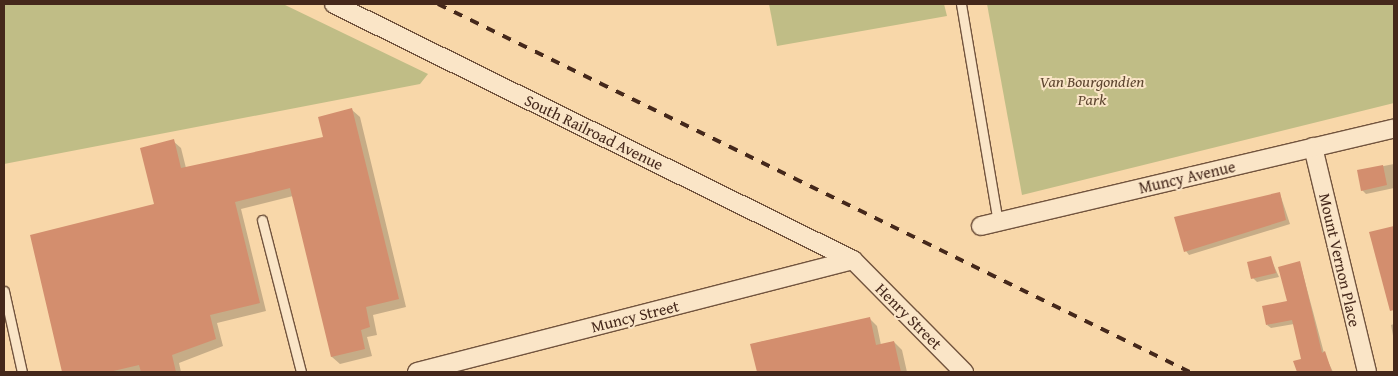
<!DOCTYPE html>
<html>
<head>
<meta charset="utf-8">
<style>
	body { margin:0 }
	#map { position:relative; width:1398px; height:376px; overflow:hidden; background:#f8d7a9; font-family:"Gentium Book Plus",serif }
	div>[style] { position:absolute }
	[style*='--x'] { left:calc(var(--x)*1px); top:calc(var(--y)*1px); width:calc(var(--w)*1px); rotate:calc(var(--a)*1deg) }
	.green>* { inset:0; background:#c0bd86 }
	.shadow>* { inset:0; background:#0003 }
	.building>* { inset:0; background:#d38e6e }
	.roads { filter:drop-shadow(1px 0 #72543e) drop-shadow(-1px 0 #72543e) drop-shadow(0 1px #72543e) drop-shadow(0 -1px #72543e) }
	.lane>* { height:9px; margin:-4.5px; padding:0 4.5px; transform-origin:4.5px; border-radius:4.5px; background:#fae5c7 }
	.street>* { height:18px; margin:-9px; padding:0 9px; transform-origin:9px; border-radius:9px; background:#fae5c7 }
	.rail>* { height:4px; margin-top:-2px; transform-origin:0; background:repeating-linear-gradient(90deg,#45281b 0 9px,transparent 0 18px) }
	span { translate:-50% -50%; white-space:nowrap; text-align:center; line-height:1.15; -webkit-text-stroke:4px #fae5c7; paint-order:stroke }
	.park-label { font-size:16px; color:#5e4630; font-style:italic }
	.street-label { font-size:16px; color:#45281b }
	.frame { position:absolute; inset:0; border:5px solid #45281b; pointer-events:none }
</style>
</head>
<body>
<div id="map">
	<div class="green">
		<i style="clip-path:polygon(4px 4px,283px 4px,428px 74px,420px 84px,4px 164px)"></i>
		<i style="clip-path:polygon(769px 4px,944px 4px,947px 16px,777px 46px)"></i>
		<i style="clip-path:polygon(987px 4px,1394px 4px,1394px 103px,1022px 195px)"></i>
	</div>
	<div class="shadow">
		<i style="clip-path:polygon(352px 110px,360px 117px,406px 307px,373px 315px,377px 335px,367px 337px,372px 356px,340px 364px,332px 357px,293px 196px,241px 209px,266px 311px,217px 323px,223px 346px,179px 363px,181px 372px,64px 372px,31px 236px,155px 205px,173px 141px,181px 148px,186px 168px,324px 138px)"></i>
		<i style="clip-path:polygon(1394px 164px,1394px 188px,1366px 194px,1362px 190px,1358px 171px)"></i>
		<i style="clip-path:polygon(1280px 194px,1290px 224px,1189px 255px,1186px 251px)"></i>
		<i style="clip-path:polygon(1394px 227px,1394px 314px,1371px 233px)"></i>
		<i style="clip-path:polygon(1270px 257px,1279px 277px,1257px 282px,1253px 278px)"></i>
		<i style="clip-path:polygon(1300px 263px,1324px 353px,1333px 372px,1298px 372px,1295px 362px,1303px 360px,1294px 324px,1271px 328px,1267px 325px,1289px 302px)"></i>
		<i style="clip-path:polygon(869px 318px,877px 326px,881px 345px,894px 342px,902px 350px,907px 372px,758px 372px,752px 344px)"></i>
		<i style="clip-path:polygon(1394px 324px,1394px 341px,1391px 325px)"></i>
	</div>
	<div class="building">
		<i style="clip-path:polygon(352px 108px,399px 299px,366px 307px,370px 327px,361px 330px,365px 349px,331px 357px,290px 188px,235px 202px,260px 303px,210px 315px,216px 339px,172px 355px,176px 372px,141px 372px,139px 365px,109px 372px,62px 372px,30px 235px,154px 204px,140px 148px,174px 139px,181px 168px,323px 137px,318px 117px)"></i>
		<i style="clip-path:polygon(1383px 165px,1387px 185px,1361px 191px,1357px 170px)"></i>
		<i style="clip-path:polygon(1280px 192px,1286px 220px,1184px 252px,1174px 217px)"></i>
		<i style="clip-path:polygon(1394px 226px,1394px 310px,1390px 311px,1369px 232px)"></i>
		<i style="clip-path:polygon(1271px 256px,1276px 273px,1251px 279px,1247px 262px)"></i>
		<i style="clip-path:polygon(1300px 261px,1322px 353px,1325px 351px,1332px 372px,1297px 372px,1293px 361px,1301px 359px,1292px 320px,1266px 325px,1262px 306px,1287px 301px,1278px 267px)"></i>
		<i style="clip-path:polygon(870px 317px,876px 345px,894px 341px,901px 372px,757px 372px,750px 344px)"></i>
	</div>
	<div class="roads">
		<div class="lane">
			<i style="--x:961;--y:4;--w:221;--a:80.4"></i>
			<i style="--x:262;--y:220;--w:157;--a:75.6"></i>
			<i style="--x:4;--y:291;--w:83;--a:77.5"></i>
		</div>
		<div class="street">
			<i style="--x:334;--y:4;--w:579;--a:26.26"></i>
			<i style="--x:853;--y:260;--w:158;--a:45.3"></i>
			<i style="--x:1313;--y:147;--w:231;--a:76.5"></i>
			<i style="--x:981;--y:226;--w:424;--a:-13.3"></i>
			<i style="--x:417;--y:372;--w:450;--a:-14.4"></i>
		</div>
	</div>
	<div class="rail">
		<i style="--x:438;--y:4;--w:837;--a:26.08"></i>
	</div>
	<div class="park-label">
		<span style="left:1092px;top:90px">Van Bourgondien<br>Park</span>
	</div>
	<div class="street-label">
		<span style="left:594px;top:132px;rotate:26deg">South Railroad Avenue</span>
		<span style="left:1187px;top:177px;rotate:-13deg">Muncy Avenue</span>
		<span style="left:1340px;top:260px;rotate:77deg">Mount Vernon Place</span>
		<span style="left:635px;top:316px;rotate:-14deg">Muncy Street</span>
		<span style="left:909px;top:316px;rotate:45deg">Henry Street</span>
	</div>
	<div class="frame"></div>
</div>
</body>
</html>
